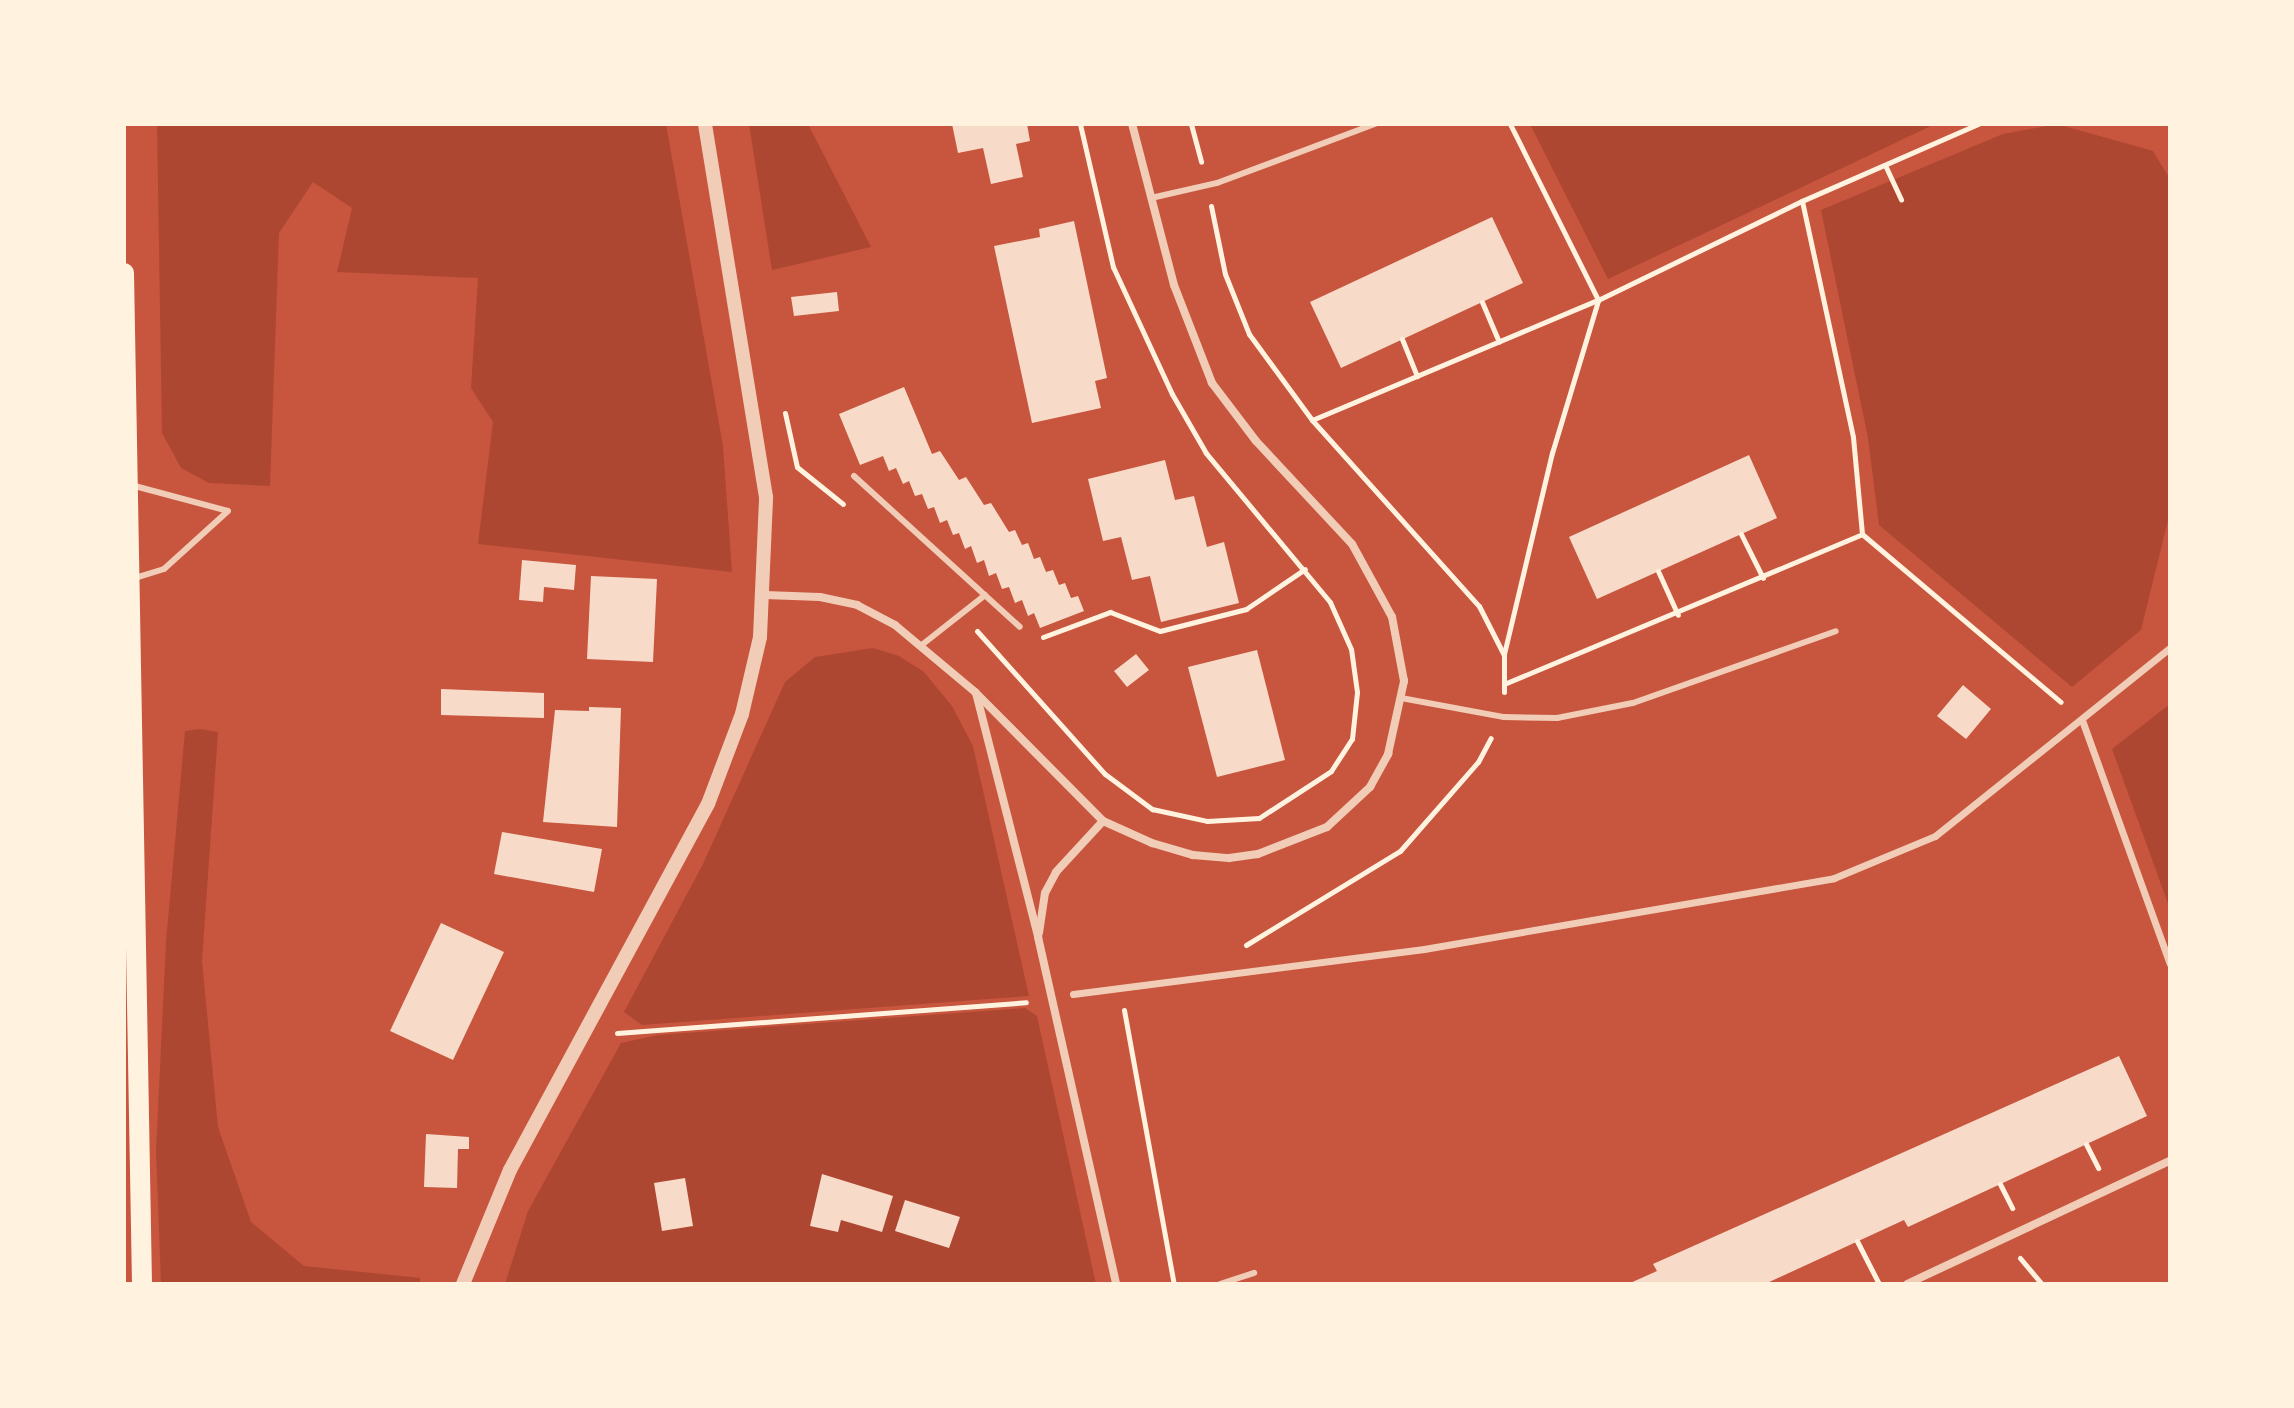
<!DOCTYPE html>
<html>
<head>
<meta charset="utf-8">
<style>
	body { margin:0 }
	#map { position:relative; width:2294px; height:1408px; overflow:hidden; background:#c8553d; font-family:"Work Sans",sans-serif }
	div>[style] { position:absolute }
	[style*='--x'] { left:calc(var(--x)*1px); top:calc(var(--y)*1px); width:calc(var(--w)*1px); rotate:calc(var(--a)*1deg) }
	.green>* { inset:0; background:#ae4732 }
	.building>* { inset:0; background:#f7dbc8 }
	.path>* { height:5px; margin:-2.5px; padding:0 2.5px; transform-origin:2.5px; border-radius:2.5px; background:#fff3e0 }
	.service>* { height:6px; margin:-3px; padding:0 3px; transform-origin:3px; border-radius:3px; background:#f1ccb7 }
	.pedestrian>* { height:7px; margin:-3.5px; padding:0 3.5px; transform-origin:3.5px; border-radius:3.5px; background:#f1ccb7 }
	.minor>* { height:8px; margin:-4px; padding:0 4px; transform-origin:4px; border-radius:4px; background:#f1ccb7 }
	.tertiary>* { height:14px; margin:-7px; padding:0 7px; transform-origin:7px; border-radius:7px; background:#f1ccb7 }
	.primary>* { height:20px; margin:-10px; padding:0 10px; transform-origin:10px; border-radius:10px; background:#fff3e0 }
	span { translate:-50% -50%; white-space:nowrap; text-align:center; line-height:1.15; -webkit-text-stroke:8px #fff3e0; paint-order:stroke }
	.frame { position:absolute; inset:0; border:126px solid #fff3e0; pointer-events:none }
</style>
</head>
<body>
<div id="map">
	<div class="green">
		<i style="clip-path:polygon(157px 124px,666px 124px,723px 446px,732px 572px,478px 544px,493px 422px,471px 388px,478px 278px,337px 272px,352px 208px,313px 182px,279px 233px,270px 486px,209px 483px,181px 468px,162px 433px)"></i>
		<i style="clip-path:polygon(749px 124px,808px 124px,871px 247px,772px 270px)"></i>
		<i style="clip-path:polygon(1530px 124px,1935px 124px,1608px 279px)"></i>
		<i style="clip-path:polygon(2057px 124px,2153px 151px,2170px 179px,2170px 512px,2141px 630px,2072px 687px,1879px 525px,1868px 438px,1821px 210px,2003px 134px)"></i>
		<i style="clip-path:polygon(873px 648px,899px 656px,924px 672px,952px 706px,973px 746px,1029px 996px,642px 1025px,624px 1012px,703px 864px,785px 682px,815px 657px)"></i>
		<i style="clip-path:polygon(2170px 704px,2170px 909px,2112px 749px)"></i>
		<i style="clip-path:polygon(200px 729px,218px 732px,202px 961px,218px 1127px,251px 1222px,304px 1266px,420px 1278px,420px 1284px,161px 1284px,156px 1151px,166px 942px,185px 731px)"></i>
		<i style="clip-path:polygon(1025px 1008px,1037px 1016px,1096px 1284px,505px 1284px,528px 1211px,621px 1043px,658px 1035px)"></i>
	</div>
	<div class="building">
		<i style="clip-path:polygon(952px 124px,1027px 124px,1030px 141px,1016px 144px,1023px 177px,991px 184px,983px 148px,958px 153px)"></i>
		<i style="clip-path:polygon(1492px 217px,1523px 283px,1341px 368px,1310px 302px)"></i>
		<i style="clip-path:polygon(1074px 221px,1107px 378px,1095px 381px,1101px 408px,1032px 423px,994px 246px,1040px 237px,1039px 229px)"></i>
		<i style="clip-path:polygon(837px 292px,839px 311px,794px 316px,791px 297px)"></i>
		<i style="clip-path:polygon(904px 387px,932px 454px,940px 451px,959px 480px,966px 477px,984px 505px,991px 503px,1009px 532px,1015px 530px,1022px 545px,1028px 543px,1034px 559px,1040px 557px,1046px 572px,1053px 570px,1059px 585px,1065px 583px,1071px 598px,1078px 596px,1084px 611px,1040px 628px,1034px 613px,1028px 616px,1022px 600px,1015px 603px,1009px 587px,1002px 589px,996px 573px,989px 576px,984px 560px,977px 563px,971px 546px,965px 549px,959px 533px,953px 535px,947px 520px,940px 523px,934px 507px,928px 509px,922px 494px,915px 496px,909px 481px,903px 484px,896px 468px,889px 471px,883px 456px,860px 465px,839px 414px)"></i>
		<i style="clip-path:polygon(1749px 455px,1777px 518px,1597px 599px,1569px 537px)"></i>
		<i style="clip-path:polygon(1165px 460px,1175px 500px,1194px 496px,1207px 547px,1224px 542px,1239px 603px,1161px 622px,1150px 576px,1132px 580px,1121px 537px,1103px 541px,1088px 479px)"></i>
		<i style="clip-path:polygon(522px 560px,576px 565px,574px 590px,544px 587px,543px 602px,519px 600px)"></i>
		<i style="clip-path:polygon(591px 576px,657px 579px,653px 662px,587px 659px)"></i>
		<i style="clip-path:polygon(1257px 650px,1285px 760px,1217px 777px,1188px 667px)"></i>
		<i style="clip-path:polygon(1136px 654px,1149px 670px,1127px 687px,1114px 671px)"></i>
		<i style="clip-path:polygon(1963px 685px,1991px 709px,1966px 739px,1937px 716px)"></i>
		<i style="clip-path:polygon(441px 689px,544px 693px,544px 718px,441px 715px)"></i>
		<i style="clip-path:polygon(589px 707px,621px 708px,617px 827px,543px 822px,555px 710px,589px 711px)"></i>
		<i style="clip-path:polygon(502px 832px,602px 849px,594px 892px,494px 874px)"></i>
		<i style="clip-path:polygon(441px 923px,504px 952px,453px 1060px,390px 1031px)"></i>
		<i style="clip-path:polygon(2119px 1056px,2147px 1116px,1908px 1227px,1904px 1220px,1765px 1284px,1628px 1284px,1657px 1271px,1653px 1264px)"></i>
		<i style="clip-path:polygon(426px 1134px,469px 1137px,469px 1149px,458px 1149px,457px 1188px,424px 1187px)"></i>
		<i style="clip-path:polygon(822px 1174px,893px 1196px,882px 1232px,841px 1220px,838px 1232px,810px 1226px)"></i>
		<i style="clip-path:polygon(685px 1178px,693px 1226px,662px 1231px,654px 1183px)"></i>
		<i style="clip-path:polygon(905px 1200px,960px 1217px,949px 1248px,895px 1231px)"></i>
	</div>
	<div class="path">
		<i style="--x:1191;--y:124;--w:39;--a:75"></i>
		<i style="--x:1510;--y:124;--w:197;--a:63.4"></i>
		<i style="--x:1598;--y:300;--w:227;--a:-25.9"></i>
		<i style="--x:1978;--y:124;--w:192;--a:156.4"></i>
		<i style="--x:1802;--y:201;--w:241;--a:77.8"></i>
		<i style="--x:1853;--y:437;--w:97;--a:84.7"></i>
		<i style="--x:1862;--y:534;--w:260;--a:40.2"></i>
		<i style="--x:1885;--y:165;--w:38;--a:65"></i>
		<i style="--x:1211;--y:206;--w:69;--a:78.4"></i>
		<i style="--x:1225;--y:274;--w:65;--a:68.2"></i>
		<i style="--x:1249;--y:334;--w:107;--a:53.8"></i>
		<i style="--x:1312;--y:420;--w:250;--a:48.1"></i>
		<i style="--x:1479;--y:606;--w:55;--a:63"></i>
		<i style="--x:1504;--y:655;--w:37;--a:90"></i>
		<i style="--x:1482;--y:302;--w:43;--a:67"></i>
		<i style="--x:1402;--y:339;--w:40;--a:68"></i>
		<i style="--x:785;--y:413;--w:55;--a:77.5"></i>
		<i style="--x:797;--y:467;--w:59;--a:38.8"></i>
		<i style="--x:1312;--y:420;--w:310;--a:-22.8"></i>
		<i style="--x:1741;--y:534;--w:49;--a:63.4"></i>
		<i style="--x:1658;--y:571;--w:48;--a:65.6"></i>
		<i style="--x:977;--y:631;--w:192;--a:48.2"></i>
		<i style="--x:1105;--y:774;--w:59;--a:36.7"></i>
		<i style="--x:1152;--y:809;--w:56;--a:12.3"></i>
		<i style="--x:1207;--y:821;--w:52;--a:-3.3"></i>
		<i style="--x:1259;--y:818;--w:86;--a:-33.1"></i>
		<i style="--x:1331;--y:771;--w:38;--a:-57"></i>
		<i style="--x:1352;--y:739;--w:47;--a:-83.9"></i>
		<i style="--x:1357;--y:692;--w:43;--a:-97.9"></i>
		<i style="--x:1351;--y:649;--w:51;--a:-114.1"></i>
		<i style="--x:1330;--y:602;--w:194;--a:-129.8"></i>
		<i style="--x:1206;--y:453;--w:68;--a:-120"></i>
		<i style="--x:1172;--y:394;--w:140;--a:-114.9"></i>
		<i style="--x:1113;--y:267;--w:147;--a:-103"></i>
		<i style="--x:1043;--y:637;--w:72;--a:-20.5"></i>
		<i style="--x:1110;--y:612;--w:53;--a:20.8"></i>
		<i style="--x:1160;--y:631;--w:89;--a:-14.3"></i>
		<i style="--x:1246;--y:609;--w:71;--a:-34.1"></i>
		<i style="--x:1504;--y:654;--w:207;--a:-76.6"></i>
		<i style="--x:1552;--y:453;--w:159;--a:-73.2"></i>
		<i style="--x:1504;--y:684;--w:388;--a:-22.7"></i>
		<i style="--x:1246;--y:945;--w:180;--a:-31.4"></i>
		<i style="--x:1400;--y:851;--w:118;--a:-48.8"></i>
		<i style="--x:1478;--y:762;--w:27;--a:-62"></i>
		<i style="--x:1124;--y:1010;--w:279;--a:79.7"></i>
		<i style="--x:617;--y:1033;--w:410;--a:-4.3"></i>
		<i style="--x:2086;--y:1144;--w:27;--a:63"></i>
		<i style="--x:2000;--y:1184;--w:27;--a:63"></i>
		<i style="--x:1857;--y:1241;--w:48;--a:62.9"></i>
		<i style="--x:2020;--y:1258;--w:34;--a:50"></i>
	</div>
	<div class="service">
		<i style="--x:1151;--y:198;--w:68;--a:-12.8"></i>
		<i style="--x:1217;--y:183;--w:169;--a:-20.5"></i>
		<i style="--x:854;--y:476;--w:224;--a:42.3"></i>
		<i style="--x:131;--y:485;--w:100;--a:15"></i>
		<i style="--x:228;--y:511;--w:86;--a:137.8"></i>
		<i style="--x:164;--y:569;--w:30;--a:163"></i>
		<i style="--x:923;--y:644;--w:79;--a:-38.3"></i>
		<i style="--x:1401;--y:698;--w:105;--a:10.5"></i>
		<i style="--x:1504;--y:717;--w:53;--a:1.1"></i>
		<i style="--x:1557;--y:718;--w:77;--a:-11.2"></i>
		<i style="--x:1633;--y:703;--w:215;--a:-19.5"></i>
		<i style="--x:1220;--y:1284;--w:36;--a:-18"></i>
	</div>
	<div class="pedestrian">
		<i style="--x:2082;--y:720;--w:259;--a:70.2"></i>
		<i style="--x:1073;--y:994;--w:354;--a:-7.3"></i>
		<i style="--x:1424;--y:949;--w:416;--a:-9.8"></i>
		<i style="--x:1834;--y:878;--w:109;--a:-22.6"></i>
		<i style="--x:1935;--y:836;--w:301;--a:-38.7"></i>
	</div>
	<div class="minor">
		<i style="--x:765;--y:595;--w:55;--a:2.1"></i>
		<i style="--x:820;--y:597;--w:38;--a:12"></i>
		<i style="--x:857;--y:605;--w:43;--a:27.8"></i>
		<i style="--x:895;--y:625;--w:104;--a:39.9"></i>
		<i style="--x:975;--y:692;--w:182;--a:45.2"></i>
		<i style="--x:1103;--y:821;--w:54;--a:24.2"></i>
		<i style="--x:1152;--y:843;--w:43;--a:16.3"></i>
		<i style="--x:1193;--y:855;--w:36;--a:5"></i>
		<i style="--x:1229;--y:858;--w:29;--a:-8"></i>
		<i style="--x:1258;--y:854;--w:74;--a:-21.4"></i>
		<i style="--x:1327;--y:827;--w:59;--a:-42.9"></i>
		<i style="--x:1370;--y:787;--w:38;--a:-61"></i>
		<i style="--x:1388;--y:754;--w:75;--a:-77.6"></i>
		<i style="--x:1404;--y:681;--w:65;--a:-100.6"></i>
		<i style="--x:1392;--y:617;--w:83;--a:-118.7"></i>
		<i style="--x:1352;--y:544;--w:141;--a:-133"></i>
		<i style="--x:1256;--y:441;--w:73;--a:-127.2"></i>
		<i style="--x:1212;--y:383;--w:105;--a:-111.2"></i>
		<i style="--x:1174;--y:285;--w:166;--a:-104.6"></i>
		<i style="--x:976;--y:693;--w:252;--a:75.7"></i>
		<i style="--x:1038;--y:937;--w:356;--a:77.3"></i>
		<i style="--x:1039;--y:933;--w:40;--a:-81.5"></i>
		<i style="--x:1045;--y:893;--w:24;--a:-62"></i>
		<i style="--x:1056;--y:872;--w:69;--a:-47.3"></i>
		<i style="--x:1907;--y:1284;--w:290;--a:-25.1"></i>
	</div>
	<div class="tertiary">
		<i style="--x:463;--y:1284;--w:123;--a:-67.6"></i>
		<i style="--x:510;--y:1170;--w:416;--a:-61.6"></i>
		<i style="--x:708;--y:804;--w:96;--a:-69.3"></i>
		<i style="--x:742;--y:714;--w:79;--a:-76.8"></i>
		<i style="--x:760;--y:637;--w:140;--a:-87.5"></i>
		<i style="--x:766;--y:497;--w:378;--a:-99.3"></i>
	</div>
	<div class="primary">
		<i style="--x:124;--y:273;--w:1011;--a:88.98"></i>
	</div>
	<div class="frame"></div>
</div>
</body>
</html>
